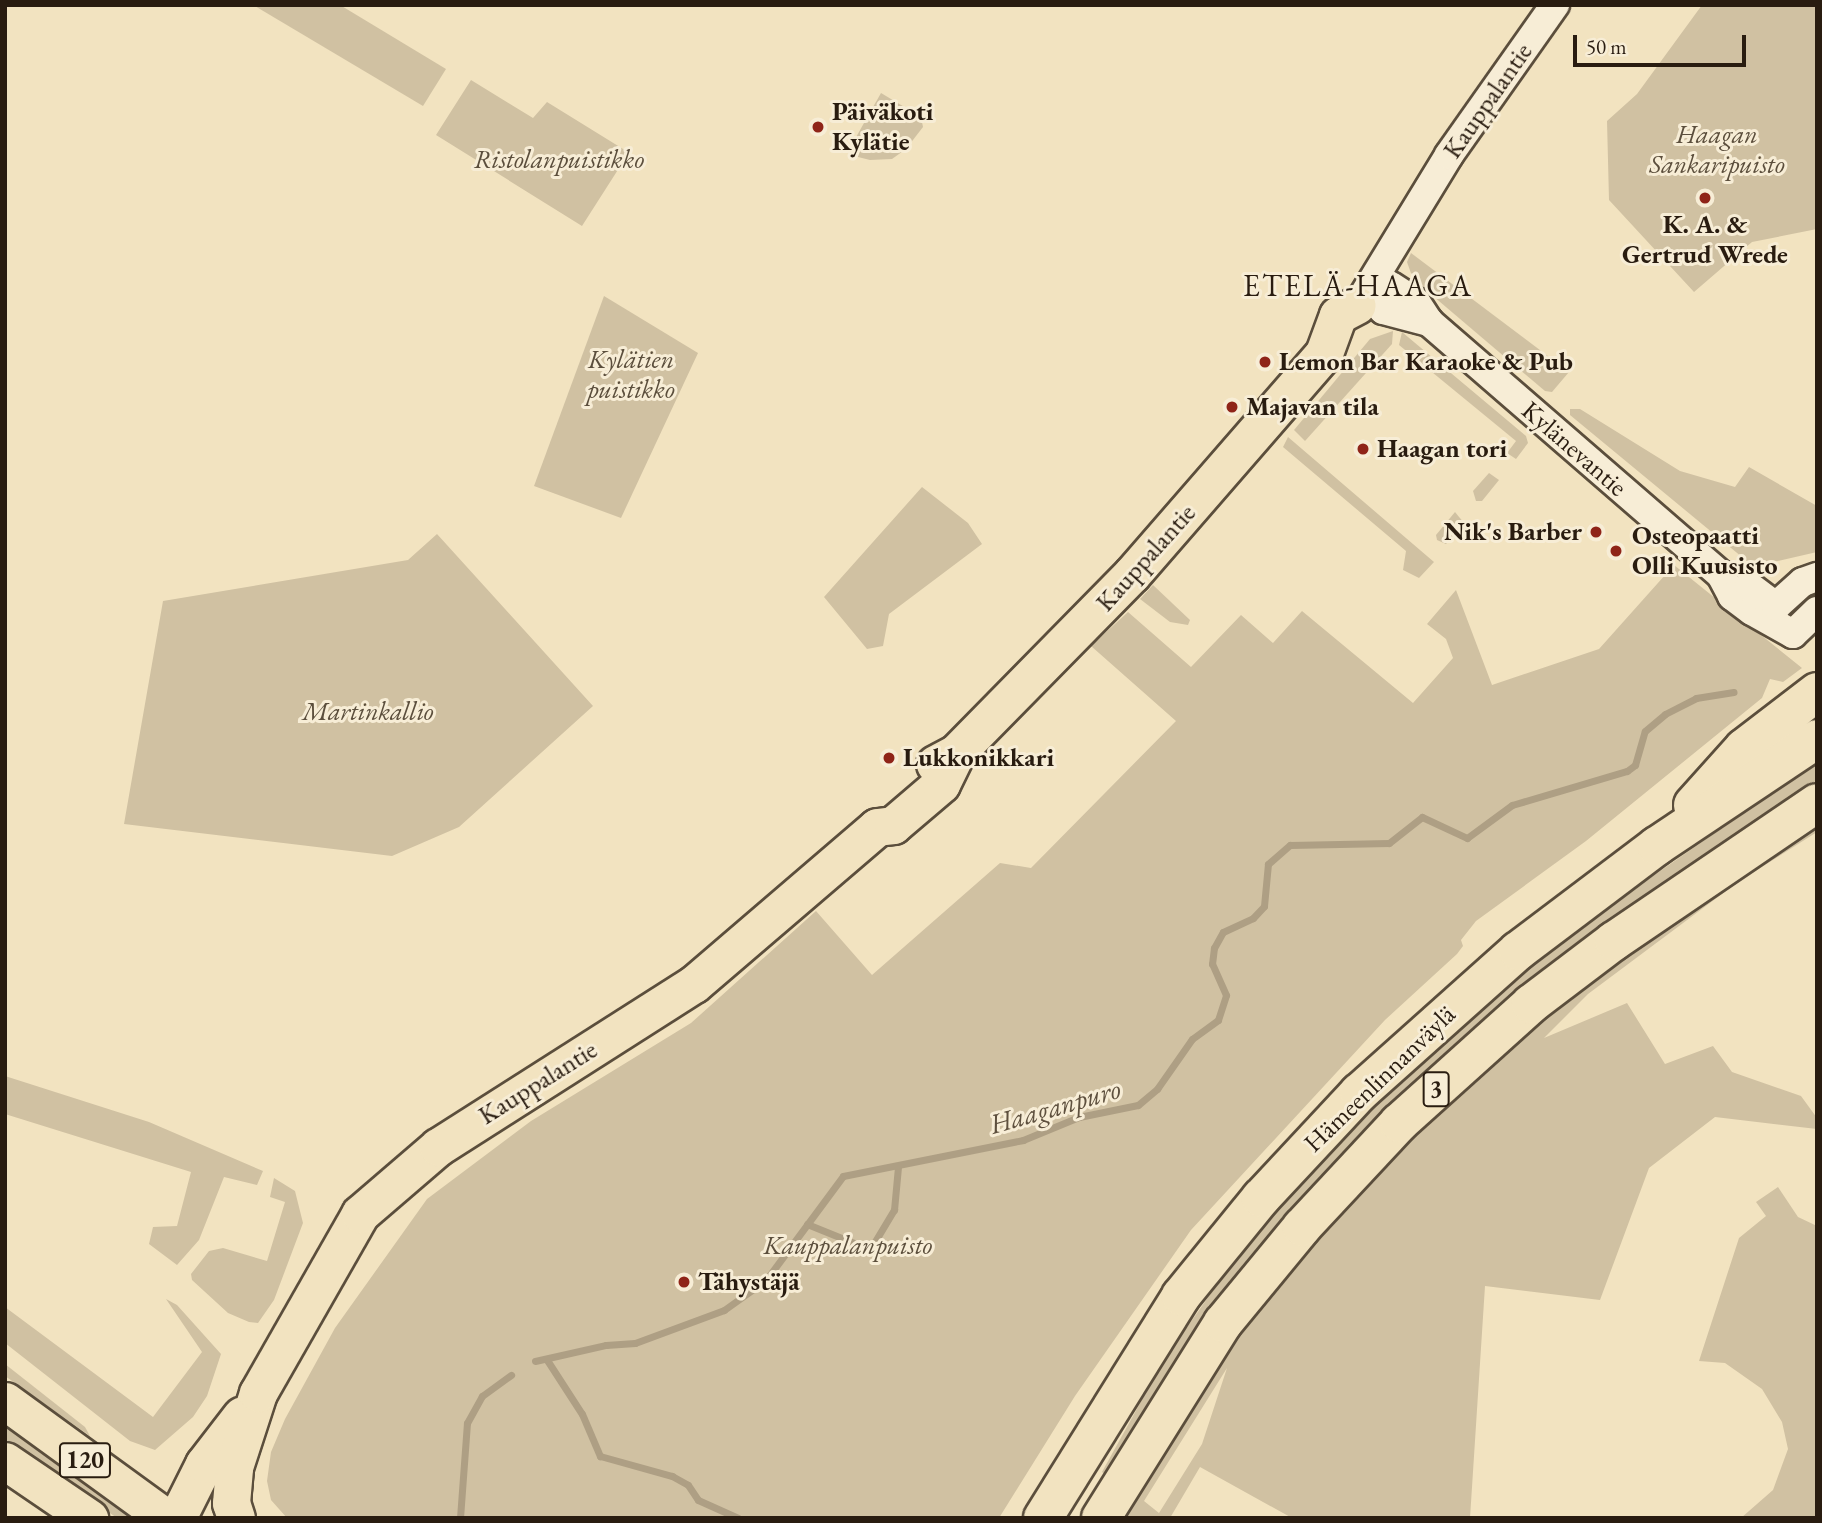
<!DOCTYPE html>
<html>
<head>
<meta charset="utf-8">
<style>
	body { margin:0 }
	#map { position:relative; width:1822px; height:1523px; overflow:hidden; background:#f2e3c0; font-family:"EB Garamond",serif }
	div>[style] { position:absolute }
	[style*='--x'] { left:calc(var(--x)*1px); top:calc(var(--y)*1px); width:calc(var(--w)*1px); rotate:calc(var(--a)*1deg) }
	.green>* { inset:0; background:#d0c1a2 }
	.stream>* { height:7px; margin:-3.5px; padding:0 3.5px; transform-origin:3.5px; border-radius:3.5px; background:#ae9f84 }
	.roads { filter:drop-shadow(2px 0 #5b4e3c) drop-shadow(-2px 0 #5b4e3c) drop-shadow(0 2px #5b4e3c) drop-shadow(0 -2px #5b4e3c) }
	.minor>* { height:28px; margin:-14px; padding:0 14px; transform-origin:14px; border-radius:14px; background:#f7edd6 }
	.major>* { height:37px; margin:-18.5px; padding:0 18.5px; transform-origin:18.5px; border-radius:18.5px; background:#f2e3c0 }
	.highway>* { height:38px; margin:-19px; padding:0 19px; transform-origin:19px; border-radius:19px; background:#f2e3c0 }
	.dots>* { width:19px; height:19px; translate:-50% -50%; box-sizing:border-box; border:4px solid #f7edd6; border-radius:50% }
	span { translate:-50% -50%; white-space:nowrap; text-align:center; line-height:1.15; -webkit-text-stroke:6px #f7edd6; paint-order:stroke }
	.shield-label span { padding:2px 5px; background:#f7edd6; border:2px solid; border-radius:5px; -webkit-text-stroke-width:0 }
	.shield-label { font-size:24px; color:#291c10; font-weight:700 }
	.street-label { font-size:26px; color:#291c10 }
	.poi-label { font-size:26px; color:#291c10; font-weight:700 }
	.left { translate:0 -50%; text-align:left }
	.right { translate:-100% -50%; text-align:right }
	.park-label { font-size:26px; color:#5b4e3c; font-style:italic }
	.water-label { font-size:28px; color:#5e503e; font-style:italic }
	.quarter-label { font-size:30px; color:#291c10; letter-spacing:2px }
	.frame { position:absolute; inset:0; border:7px solid #291c10; pointer-events:none }
	.scale { position:absolute; left:1573px; top:35px; width:173px; height:32px; box-sizing:border-box; border:4px solid #291c10; border-top:0; padding-left:9px; font-size:21px; line-height:24px; white-space:nowrap; color:#291c10; -webkit-text-stroke:5px #f7edd6; paint-order:stroke }
</style>
</head>
<body>
<div id="map">
	<div class="green">
		<i style="clip-path:polygon(253px 5px,340px 5px,446px 69px,423px 106px)"></i>
		<i style="clip-path:polygon(1702px 5px,1817px 5px,1817px 229px,1752px 242px,1694px 292px,1609px 200px,1607px 121px,1637px 94px)"></i>
		<i style="clip-path:polygon(471px 80px,533px 118px,547px 102px,636px 157px,621px 165px,582px 226px,436px 135px)"></i>
		<i style="clip-path:polygon(881px 93px,921px 117px,923px 127px,906px 149px,892px 159px,870px 160px,858px 157px,851px 146px)"></i>
		<i style="clip-path:polygon(1411px 253px,1569px 372px,1552px 392px,1545px 391px,1413px 279px,1407px 262px)"></i>
		<i style="clip-path:polygon(604px 296px,698px 353px,621px 518px,534px 486px)"></i>
		<i style="clip-path:polygon(1393px 331px,1392px 344px,1305px 441px,1294px 430px,1370px 339px)"></i>
		<i style="clip-path:polygon(1402px 332px,1526px 436px,1528px 443px,1516px 459px,1507px 453px,1516px 441px,1399px 345px)"></i>
		<i style="clip-path:polygon(1570px 409px,1580px 409px,1680px 471px,1735px 487px,1749px 467px,1817px 506px,1817px 552px,1760px 565px,1748px 562px,1570px 415px)"></i>
		<i style="clip-path:polygon(1288px 437px,1434px 562px,1419px 578px,1403px 570px,1406px 551px,1283px 447px)"></i>
		<i style="clip-path:polygon(1489px 473px,1499px 480px,1482px 501px,1476px 501px,1473px 491px)"></i>
		<i style="clip-path:polygon(922px 487px,968px 523px,982px 544px,889px 614px,883px 646px,867px 649px,824px 597px)"></i>
		<i style="clip-path:polygon(1455px 512px,1464px 523px,1446px 544px,1437px 540px,1436px 535px)"></i>
		<i style="clip-path:polygon(437px 534px,593px 706px,459px 827px,392px 856px,124px 824px,163px 601px,408px 560px)"></i>
		<i style="clip-path:polygon(1674px 565px,1802px 668px,1783px 682px,1770px 679px,1762px 698px,1586px 841px,1476px 921px,1461px 940px,1463px 946px,1457px 954px,1385px 1020px,1191px 1230px,1075px 1396px,999px 1518px,287px 1518px,271px 1500px,267px 1481px,271px 1452px,285px 1419px,335px 1328px,427px 1199px,531px 1121px,691px 1023px,816px 911px,872px 975px,1000px 863px,1031px 868px,1176px 721px,1091px 646px,1128px 612px,1191px 667px,1241px 615px,1273px 643px,1302px 611px,1413px 703px,1453px 658px,1446px 639px,1427px 624px,1456px 590px,1492px 685px,1599px 649px)"></i>
		<i style="clip-path:polygon(1153px 585px,1190px 620px,1188px 625px,1170px 622px,1140px 599px)"></i>
		<i style="clip-path:polygon(1817px 762px,1817px 780px,1594px 933px,1523px 988px,1401px 1095px,1341px 1154px,1259px 1250px,1174px 1366px,1107px 1476px,1102px 1472px,1164px 1360px,1209px 1296px,1268px 1219px,1397px 1082px,1558px 942px)"></i>
		<i style="clip-path:polygon(evenodd,1817px 817px,1817px 832px,1738px 882px,1588px 994px,1544px 1038px,1627px 1003px,1665px 1064px,1713px 1046px,1732px 1072px,1801px 1096px,1817px 1118px,1817px 1129px,1715px 1117px,1649px 1168px,1600px 1300px,1485px 1286px,1470px 1518px,1292px 1518px,1200px 1467px,1170px 1518px,1123px 1518px,1241px 1324px,1340px 1202px,1588px 976px,1817px 817px,1227px 1368px,1202px 1444px,1159px 1513px,1144px 1501px,1227px 1368px)"></i>
		<i style="clip-path:polygon(5px 1076px,149px 1122px,263px 1171px,257px 1185px,224px 1177px,199px 1240px,177px 1265px,149px 1244px,153px 1227px,177px 1226px,191px 1172px,5px 1114px)"></i>
		<i style="clip-path:polygon(274px 1178px,295px 1191px,303px 1223px,274px 1300px,258px 1323px,249px 1322px,228px 1313px,192px 1280px,191px 1274px,209px 1251px,223px 1248px,267px 1261px,285px 1202px,270px 1197px)"></i>
		<i style="clip-path:polygon(1778px 1187px,1798px 1217px,1817px 1226px,1817px 1518px,1741px 1518px,1773px 1490px,1788px 1449px,1782px 1422px,1762px 1389px,1725px 1363px,1699px 1361px,1739px 1238px,1766px 1216px,1756px 1202px)"></i>
		<i style="clip-path:polygon(166px 1299px,177px 1305px,221px 1354px,207px 1396px,193px 1417px,155px 1450px,130px 1441px,5px 1343px,5px 1307px,153px 1417px,202px 1352px)"></i>
		<i style="clip-path:polygon(5px 1364px,85px 1427px,90px 1436px,5px 1376px)"></i>
		<i style="clip-path:polygon(5px 1423px,137px 1518px,117px 1518px,5px 1439px)"></i>
	</div>
	<div class="stream">
		<i style="--x:807;--y:1224;--w:56;--a:22"></i>
		<i style="--x:859;--y:1245;--w:15;--a:-8"></i>
		<i style="--x:874;--y:1243;--w:39;--a:-59"></i>
		<i style="--x:894;--y:1210;--w:43;--a:-84.7"></i>
		<i style="--x:547;--y:1360;--w:64;--a:57.1"></i>
		<i style="--x:582;--y:1414;--w:46;--a:66.8"></i>
		<i style="--x:600;--y:1456;--w:75;--a:15.5"></i>
		<i style="--x:672;--y:1476;--w:18;--a:29"></i>
		<i style="--x:688;--y:1485;--w:18;--a:56"></i>
		<i style="--x:698;--y:1500;--w:44;--a:24.2"></i>
		<i style="--x:535;--y:1361;--w:73;--a:-12.7"></i>
		<i style="--x:606;--y:1345;--w:29;--a:-4"></i>
		<i style="--x:635;--y:1343;--w:95;--a:-20.3"></i>
		<i style="--x:724;--y:1310;--w:52;--a:-35.5"></i>
		<i style="--x:766;--y:1280;--w:129;--a:-53.5"></i>
		<i style="--x:843;--y:1176;--w:184;--a:-11.3"></i>
		<i style="--x:1023;--y:1140;--w:61;--a:-22.3"></i>
		<i style="--x:1079;--y:1117;--w:60;--a:-11.5"></i>
		<i style="--x:1138;--y:1105;--w:25;--a:-40"></i>
		<i style="--x:1157;--y:1089;--w:61;--a:-55"></i>
		<i style="--x:1192;--y:1039;--w:32;--a:-36"></i>
		<i style="--x:1218;--y:1020;--w:26;--a:-72"></i>
		<i style="--x:1226;--y:995;--w:34;--a:-114"></i>
		<i style="--x:1212;--y:964;--w:16;--a:-83"></i>
		<i style="--x:1214;--y:948;--w:18;--a:-61"></i>
		<i style="--x:1223;--y:932;--w:33;--a:-25"></i>
		<i style="--x:1253;--y:918;--w:16;--a:-47"></i>
		<i style="--x:1264;--y:906;--w:42;--a:-84.6"></i>
		<i style="--x:1268;--y:864;--w:29;--a:-41"></i>
		<i style="--x:1290;--y:845;--w:99;--a:-1.2"></i>
		<i style="--x:1389;--y:843;--w:42;--a:-38.2"></i>
		<i style="--x:1422;--y:817;--w:50;--a:25"></i>
		<i style="--x:1467;--y:838;--w:56;--a:-36.3"></i>
		<i style="--x:1512;--y:805;--w:120;--a:-16.5"></i>
		<i style="--x:1627;--y:771;--w:10;--a:-37"></i>
		<i style="--x:1635;--y:765;--w:35;--a:-74"></i>
		<i style="--x:1645;--y:731;--w:26;--a:-40"></i>
		<i style="--x:1665;--y:714;--w:35;--a:-27"></i>
		<i style="--x:1696;--y:698;--w:38;--a:-9"></i>
		<i style="--x:460;--y:1518;--w:95;--a:-85.8"></i>
		<i style="--x:467;--y:1423;--w:31;--a:-61"></i>
		<i style="--x:482;--y:1396;--w:36;--a:-36"></i>
	</div>
	<div class="roads">
		<div class="minor">
			<i style="--x:1368;--y:289;--w:23;--a:-7"></i>
			<i style="--x:1391;--y:286;--w:30;--a:33"></i>
			<i style="--x:1416;--y:302;--w:24;--a:57"></i>
			<i style="--x:1429;--y:322;--w:386;--a:40.9"></i>
			<i style="--x:1721;--y:575;--w:24;--a:62"></i>
			<i style="--x:1732;--y:596;--w:25;--a:37"></i>
			<i style="--x:1752;--y:611;--w:47;--a:29.3"></i>
			<i style="--x:1793;--y:634;--w:33;--a:-44"></i>
			<i style="--x:1368;--y:289;--w:26;--a:54"></i>
			<i style="--x:1383;--y:310;--w:48;--a:14.6"></i>
			<i style="--x:1360;--y:301;--w:171;--a:-58.6"></i>
			<i style="--x:1449;--y:155;--w:184;--a:-54.8"></i>
			<i style="--x:1749;--y:586;--w:34;--a:37"></i>
			<i style="--x:1776;--y:606;--w:36;--a:-42"></i>
			<i style="--x:1803;--y:582;--w:15;--a:-20"></i>
		</div>
		<div class="major">
			<i style="--x:935;--y:764;--w:24;--a:-28"></i>
			<i style="--x:956;--y:753;--w:251;--a:-45.5"></i>
			<i style="--x:1132;--y:574;--w:293;--a:-49"></i>
			<i style="--x:1324;--y:353;--w:40;--a:-69.8"></i>
			<i style="--x:1338;--y:315;--w:21;--a:-28"></i>
			<i style="--x:5;--y:1401;--w:199;--a:36"></i>
			<i style="--x:5;--y:1461;--w:102;--a:34.2"></i>
			<i style="--x:177;--y:1518;--w:60;--a:-63.4"></i>
			<i style="--x:204;--y:1464;--w:61;--a:-52.4"></i>
			<i style="--x:236;--y:1518;--w:16;--a:-108"></i>
			<i style="--x:231;--y:1503;--w:36;--a:-85"></i>
			<i style="--x:234;--y:1467;--w:78;--a:-72"></i>
			<i style="--x:258;--y:1393;--w:206;--a:-60.3"></i>
			<i style="--x:360;--y:1214;--w:103;--a:-40.7"></i>
			<i style="--x:438;--y:1147;--w:303;--a:-32.5"></i>
			<i style="--x:694;--y:984;--w:241;--a:-40.6"></i>
			<i style="--x:877;--y:827;--w:16;--a:-7"></i>
			<i style="--x:893;--y:825;--w:63;--a:-40.5"></i>
			<i style="--x:941;--y:784;--w:34;--a:-64"></i>
		</div>
		<div class="highway">
			<i style="--x:1693;--y:805;--w:76;--a:-48.2"></i>
			<i style="--x:1744;--y:748;--w:92;--a:-37.5"></i>
			<i style="--x:1043;--y:1518;--w:261;--a:-58.1"></i>
			<i style="--x:1181;--y:1296;--w:127;--a:-50.8"></i>
			<i style="--x:1261;--y:1198;--w:144;--a:-47"></i>
			<i style="--x:1359;--y:1093;--w:213;--a:-41.8"></i>
			<i style="--x:1518;--y:951;--w:174;--a:-37.1"></i>
			<i style="--x:1657;--y:846;--w:192;--a:-33.8"></i>
			<i style="--x:1101;--y:1518;--w:230;--a:-58"></i>
			<i style="--x:1223;--y:1323;--w:124;--a:-50.5"></i>
			<i style="--x:1302;--y:1227;--w:142;--a:-47"></i>
			<i style="--x:1399;--y:1123;--w:178;--a:-42"></i>
			<i style="--x:1531;--y:1004;--w:104;--a:-37.2"></i>
			<i style="--x:1614;--y:941;--w:245;--a:-34.2"></i>
		</div>
	</div>
	<div class="dots">
		<i style="left:818px;top:127px;background:#8f2418"></i>
		<i style="left:1705px;top:198px;background:#8f2418"></i>
		<i style="left:1265px;top:362px;background:#8f2418"></i>
		<i style="left:1232px;top:407px;background:#8f2418"></i>
		<i style="left:1363px;top:449px;background:#8f2418"></i>
		<i style="left:1596px;top:532px;background:#8f2418"></i>
		<i style="left:1616px;top:551px;background:#8f2418"></i>
		<i style="left:889px;top:758px;background:#8f2418"></i>
		<i style="left:684px;top:1282px;background:#8f2418"></i>
	</div>
	<div class="shield-label">
		<span style="left:1436px;top:1089px">3</span>
		<span style="left:85px;top:1460px">120</span>
	</div>
	<div class="street-label">
		<span style="left:1488px;top:101px;rotate:-55deg">Kauppalantie</span>
		<span style="left:1574px;top:449px;rotate:41deg">Kylänevantie</span>
		<span style="left:1146px;top:558px;rotate:-48deg">Kauppalantie</span>
		<span style="left:1380px;top:1079px;rotate:-44deg">Hämeenlinnanväylä</span>
		<span style="left:538px;top:1083px;rotate:-32deg">Kauppalantie</span>
	</div>
	<div class="poi-label">
		<span class="left" style="left:832px;top:127px">Päiväkoti<br>Kylätie</span>
		<span style="left:1705px;top:240px">K. A. &amp;<br>Gertrud Wrede</span>
		<span class="left" style="left:1279px;top:362px">Lemon Bar Karaoke &amp; Pub</span>
		<span class="left" style="left:1246px;top:407px">Majavan tila</span>
		<span class="left" style="left:1377px;top:449px">Haagan tori</span>
		<span class="right" style="left:1582px;top:532px">Nik's Barber</span>
		<span class="left" style="left:1632px;top:551px">Osteopaatti<br>Olli Kuusisto</span>
		<span class="left" style="left:903px;top:758px">Lukkonikkari</span>
		<span class="left" style="left:698px;top:1282px">Tähystäjä</span>
	</div>
	<div class="park-label">
		<span style="left:1717px;top:150px">Haagan<br>Sankaripuisto</span>
		<span style="left:559px;top:160px">Ristolanpuistikko</span>
		<span style="left:631px;top:375px">Kylätien<br>puistikko</span>
		<span style="left:368px;top:712px">Martinkallio</span>
		<span style="left:848px;top:1246px">Kauppalanpuisto</span>
	</div>
	<div class="water-label">
		<span style="left:1055px;top:1106px;rotate:-16deg">Haaganpuro</span>
	</div>
	<div class="quarter-label">
		<span style="left:1358px;top:286px">ETELÄ-HAAGA</span>
	</div>
	<div class="frame"></div>
	<div class="scale">50 m</div>
</div>
</body>
</html>
